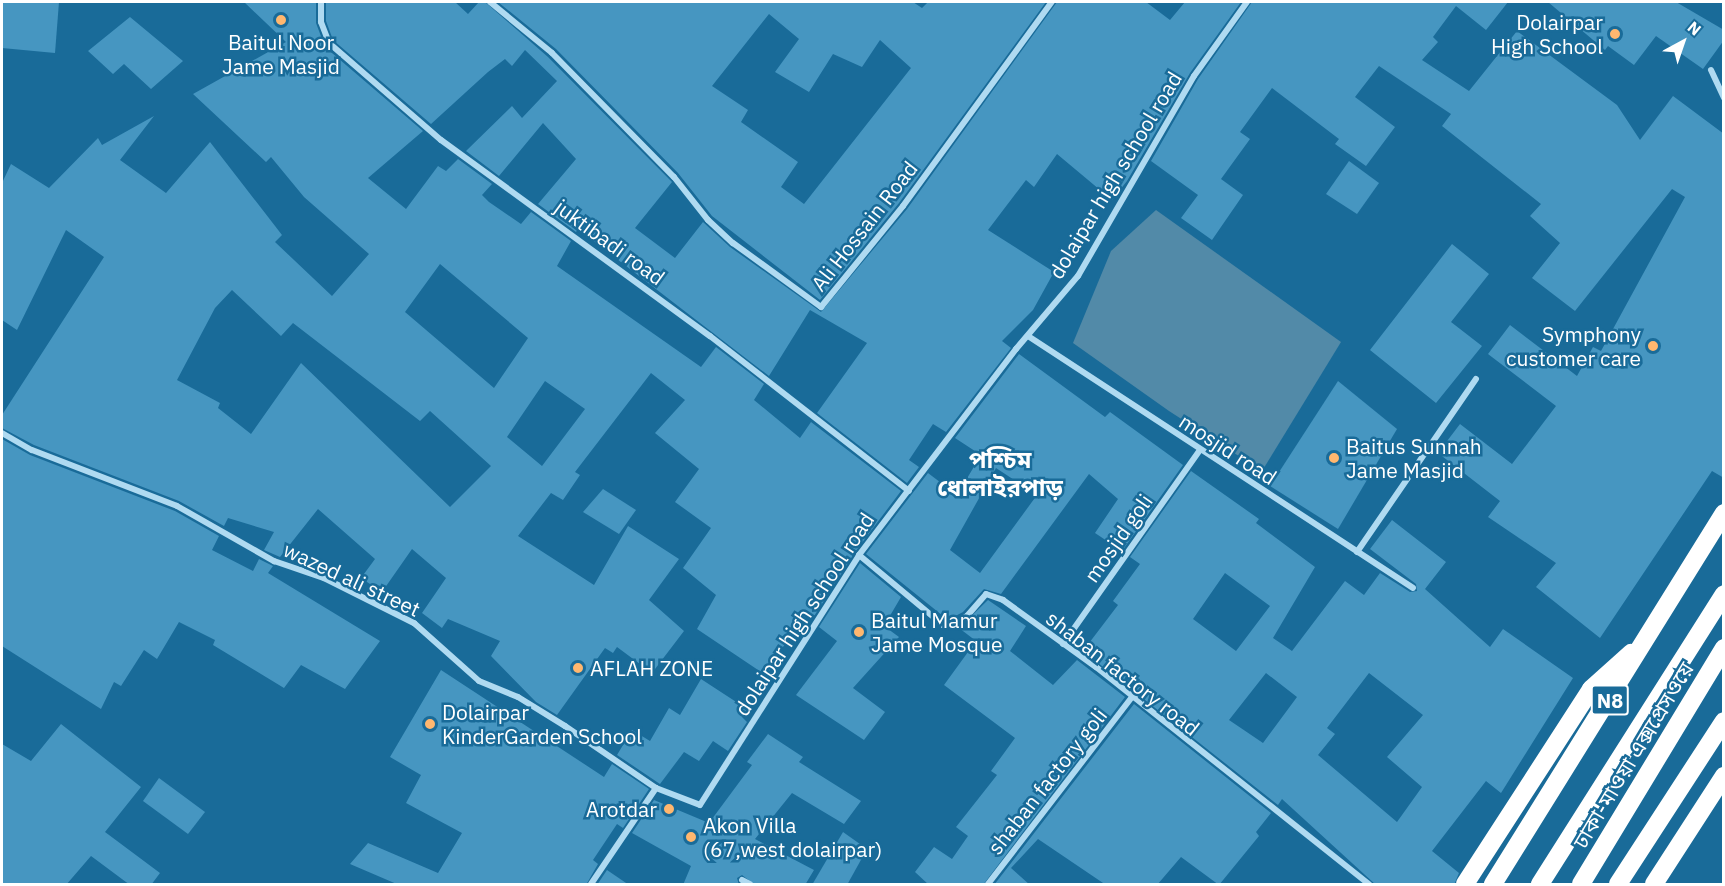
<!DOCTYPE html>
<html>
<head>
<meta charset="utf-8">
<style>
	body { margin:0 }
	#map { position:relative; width:1725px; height:886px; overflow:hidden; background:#196b99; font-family:"IBM Plex Sans","Noto Sans Bengali",sans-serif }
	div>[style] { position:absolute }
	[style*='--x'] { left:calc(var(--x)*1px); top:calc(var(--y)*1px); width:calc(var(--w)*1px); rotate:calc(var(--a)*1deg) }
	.water>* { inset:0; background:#528aa8 }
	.building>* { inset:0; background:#4696c1 }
	.street>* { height:6px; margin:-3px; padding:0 3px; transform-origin:3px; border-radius:3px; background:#afdaf1 }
	.highway>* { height:18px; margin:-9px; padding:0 9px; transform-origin:9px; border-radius:9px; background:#fff }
	.dots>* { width:16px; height:16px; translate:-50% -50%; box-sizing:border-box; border:3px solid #196b99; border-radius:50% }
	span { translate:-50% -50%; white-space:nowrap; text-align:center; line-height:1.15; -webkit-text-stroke:5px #196b99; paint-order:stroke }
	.shield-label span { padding:2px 4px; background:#196b99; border:2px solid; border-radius:4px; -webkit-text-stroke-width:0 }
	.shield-label { font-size:20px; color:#fff; font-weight:700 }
	.poi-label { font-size:21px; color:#fff }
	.right { translate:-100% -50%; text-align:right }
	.left { translate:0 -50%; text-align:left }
	.street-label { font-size:21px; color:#fff }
	.quarter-label { font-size:24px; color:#fff; font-weight:700 }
	.frame { position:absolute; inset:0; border:3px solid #fff; pointer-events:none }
	.north { position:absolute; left:1653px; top:12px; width:60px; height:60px; -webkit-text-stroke:4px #196b99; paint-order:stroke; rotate:40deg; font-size:16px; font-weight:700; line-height:24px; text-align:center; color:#fff }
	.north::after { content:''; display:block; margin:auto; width:21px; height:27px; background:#fff; clip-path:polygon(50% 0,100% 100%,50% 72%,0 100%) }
</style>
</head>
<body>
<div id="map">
	<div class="water">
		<i style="clip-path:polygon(1156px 210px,1341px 342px,1262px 471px,1169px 411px,1073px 343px,1111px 251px)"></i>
	</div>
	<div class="building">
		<i style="clip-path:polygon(2px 2px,59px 2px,55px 53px,2px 48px)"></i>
		<i style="clip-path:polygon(evenodd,244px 2px,316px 2px,316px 23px,325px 47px,423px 131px,368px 178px,406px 209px,438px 166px,446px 171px,458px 159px,492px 184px,482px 195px,489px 202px,521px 224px,531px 212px,571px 241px,557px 266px,701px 367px,716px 347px,764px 384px,754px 400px,800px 438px,811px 422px,901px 491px,855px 552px,811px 621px,806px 617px,776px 656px,767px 676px,697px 629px,716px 595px,683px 568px,711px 528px,675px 502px,699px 469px,655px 433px,685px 400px,651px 373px,575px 472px,580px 475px,563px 500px,551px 493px,518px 536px,594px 585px,628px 526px,679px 559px,649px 600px,684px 631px,652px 673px,617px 647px,613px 653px,605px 648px,557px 715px,536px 702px,491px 656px,500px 641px,448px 619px,442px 628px,422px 613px,446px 578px,412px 549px,382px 592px,361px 578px,375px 559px,318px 509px,280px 557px,264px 550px,274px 532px,228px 518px,224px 526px,179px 501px,34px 445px,2px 428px,2px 415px,104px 257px,66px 230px,17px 330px,2px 320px,2px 183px,11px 164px,49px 188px,98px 138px,102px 145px,154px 116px,120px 160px,166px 193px,210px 142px,282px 235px,275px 242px,332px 296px,369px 254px,304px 197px,271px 157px,266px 162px,193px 94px,286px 42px,244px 2px,440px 264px,528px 338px,494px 388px,405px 312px,440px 264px,244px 2px,232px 290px,281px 336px,293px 323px,420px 421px,430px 411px,491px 466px,450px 507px,301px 363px,251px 434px,218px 408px,220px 403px,177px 380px,215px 308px,232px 290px,244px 2px,545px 381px,585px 409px,542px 466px,507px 437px,545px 381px)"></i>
		<i style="clip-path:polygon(326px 2px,455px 2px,468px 14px,479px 2px,485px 2px,548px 57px,672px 182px,635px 228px,675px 258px,703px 222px,730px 247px,821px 312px,907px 209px,1057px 2px,1146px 2px,1170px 20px,1185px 2px,1241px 2px,1190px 73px,1127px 181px,1112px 200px,1057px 154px,1034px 187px,1026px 180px,988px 230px,1054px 272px,1033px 310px,1002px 341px,1011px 348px,946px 432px,933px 424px,909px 460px,919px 467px,907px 483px,817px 413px,867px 343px,810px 310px,769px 376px,578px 229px,576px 232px,538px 204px,576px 159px,543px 123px,499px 176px,466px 151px,512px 106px,522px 118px,557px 81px,525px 50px,512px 66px,505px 59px,488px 72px,431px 124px,333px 40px,326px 21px)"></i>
		<i style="clip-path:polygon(evenodd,498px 2px,913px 2px,922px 8px,928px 2px,1046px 2px,899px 203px,820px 300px,712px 216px,678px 173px,556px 49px,498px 2px,769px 14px,799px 39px,775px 72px,809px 92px,833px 54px,862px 67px,880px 40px,911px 68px,804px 204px,781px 187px,798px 162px,741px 122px,748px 110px,712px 86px,769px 14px)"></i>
		<i style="clip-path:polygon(1252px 2px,1508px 2px,1486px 30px,1456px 6px,1433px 37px,1438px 42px,1422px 60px,1469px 91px,1517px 31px,1617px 105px,1640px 140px,1673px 96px,1724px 134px,1724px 478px,1712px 471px,1600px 638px,1536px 587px,1556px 563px,1488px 517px,1500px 501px,1438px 453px,1460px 424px,1512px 464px,1556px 406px,1488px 354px,1510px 325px,1577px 376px,1593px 347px,1601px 351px,1685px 197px,1672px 189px,1575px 311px,1532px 278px,1560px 243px,1530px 216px,1541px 204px,1442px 126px,1451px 114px,1379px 66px,1355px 97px,1395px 127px,1366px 166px,1335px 144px,1339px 139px,1272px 88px,1240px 132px,1250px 139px,1221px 179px,1243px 195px,1212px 240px,1181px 218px,1198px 195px,1151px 161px,1198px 79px)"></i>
		<i style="clip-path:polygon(1548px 2px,1676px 2px,1724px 30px,1724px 40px,1703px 69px,1656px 36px,1634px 65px,1608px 46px,1605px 50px)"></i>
		<i style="clip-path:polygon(130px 17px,183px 61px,151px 89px,124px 64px,113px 74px,88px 51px)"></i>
		<i style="clip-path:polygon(1349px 161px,1379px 183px,1357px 214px,1326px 194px)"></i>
		<i style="clip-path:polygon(1452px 244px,1489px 274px,1451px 322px,1482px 346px,1436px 403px,1370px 350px)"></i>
		<i style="clip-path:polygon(evenodd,1019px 354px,1105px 417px,1110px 412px,1183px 465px,1122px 551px,1095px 533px,1118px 499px,1089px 474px,1001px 594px,984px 589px,963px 612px,948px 620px,866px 554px,928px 473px,957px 495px,981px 455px,955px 438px,1019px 354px,996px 468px,1037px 495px,980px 573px,950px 550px,996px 468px)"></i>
		<i style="clip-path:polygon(1338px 381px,1397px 429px,1338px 529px,1270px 486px)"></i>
		<i style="clip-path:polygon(2px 439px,30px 455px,175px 511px,219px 536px,212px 550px,253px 571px,259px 559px,273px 566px,268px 573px,380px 641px,345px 689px,301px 665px,284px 688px,213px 645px,215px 640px,179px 622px,157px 659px,144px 650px,121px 686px,114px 682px,101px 709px,2px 646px)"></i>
		<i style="clip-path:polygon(evenodd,1191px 471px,1259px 519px,1256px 523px,1315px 567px,1273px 638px,1292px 651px,1345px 581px,1364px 595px,1380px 573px,1410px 592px,1417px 591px,1416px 584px,1370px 549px,1392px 520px,1446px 562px,1425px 589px,1490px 647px,1503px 629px,1573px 678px,1501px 793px,1486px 781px,1432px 851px,1459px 873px,1454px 885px,1376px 885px,1282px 799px,1278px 805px,1083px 651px,1118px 605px,1113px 601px,1140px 564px,1130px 557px,1191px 471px,1225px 573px,1270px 606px,1236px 651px,1193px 619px,1225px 573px,1191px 471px,1266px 673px,1297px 697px,1263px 743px,1229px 720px,1266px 673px,1191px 471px,1369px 673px,1423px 715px,1387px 757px,1422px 787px,1397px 822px,1318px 755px,1335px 734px,1327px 728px,1369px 673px)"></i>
		<i style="clip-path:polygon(603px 489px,636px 510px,619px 534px,583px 512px)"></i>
		<i style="clip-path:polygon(860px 563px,901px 597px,884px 626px,899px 637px,853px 688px,885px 712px,864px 740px,796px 695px,837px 641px,819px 627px)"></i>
		<i style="clip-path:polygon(988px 600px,1026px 626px,1010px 651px,1053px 685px,1077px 660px,1125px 697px,983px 885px,929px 885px,915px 872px,934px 847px,952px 859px,968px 836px,956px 827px,997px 775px,991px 771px,1015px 738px,944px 685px,976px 641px,959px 628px)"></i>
		<i style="clip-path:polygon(441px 670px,604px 777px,612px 764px,649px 789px,623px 828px,617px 824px,593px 860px,598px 864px,586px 885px,399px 885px,350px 864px,368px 843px,438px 873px,462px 833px,406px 803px,421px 775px,390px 757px)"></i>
		<i style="clip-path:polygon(701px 679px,747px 709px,742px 717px,747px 722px,728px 751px,713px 741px,699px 761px,684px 752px,660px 784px,617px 755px,632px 730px,650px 741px,669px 708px,680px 715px)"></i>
		<i style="clip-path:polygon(1134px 704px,1271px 813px,1256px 832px,1259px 836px,1219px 885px,1181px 857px,1157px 885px,1106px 885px,1038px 839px,1011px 868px,1030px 885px,994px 885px)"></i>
		<i style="clip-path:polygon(61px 724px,141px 787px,105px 832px,160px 873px,151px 885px,130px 885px,91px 856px,66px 885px,2px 885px,2px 744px,31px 761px)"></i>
		<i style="clip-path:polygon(768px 734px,803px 757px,799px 762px,861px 801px,844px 824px,792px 793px,755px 839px,814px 870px,805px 885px,755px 885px,742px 875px,737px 878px,739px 885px,683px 885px,691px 866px,632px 833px,654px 800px,709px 823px,752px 765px,747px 762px)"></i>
		<i style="clip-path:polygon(159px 778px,205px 812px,188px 834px,143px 801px)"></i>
		<i style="clip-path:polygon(843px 832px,867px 849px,847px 885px,812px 885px)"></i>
		<i style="clip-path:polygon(607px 870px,629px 885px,597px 885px)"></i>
	</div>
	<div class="street">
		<i style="--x:321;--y:2;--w:20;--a:90"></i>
		<i style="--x:321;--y:22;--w:22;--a:69"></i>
		<i style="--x:329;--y:43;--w:148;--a:40.9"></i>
		<i style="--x:441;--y:140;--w:333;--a:36.1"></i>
		<i style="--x:710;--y:336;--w:252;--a:37.9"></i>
		<i style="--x:490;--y:2;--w:80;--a:39.4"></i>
		<i style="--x:552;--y:53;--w:174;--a:45.5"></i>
		<i style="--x:674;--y:177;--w:55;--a:51.7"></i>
		<i style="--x:708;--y:220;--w:34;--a:43"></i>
		<i style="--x:733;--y:243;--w:109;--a:36"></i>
		<i style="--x:821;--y:307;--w:130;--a:-50.9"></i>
		<i style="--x:903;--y:206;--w:253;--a:-53.9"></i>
		<i style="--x:1711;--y:70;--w:31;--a:65"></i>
		<i style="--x:1028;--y:336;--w:460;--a:33.2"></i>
		<i style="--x:2;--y:433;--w:34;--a:30"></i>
		<i style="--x:32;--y:450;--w:155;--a:21.1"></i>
		<i style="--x:177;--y:506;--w:112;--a:29.6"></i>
		<i style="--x:274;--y:561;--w:53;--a:18.8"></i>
		<i style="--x:324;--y:578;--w:101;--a:26.6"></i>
		<i style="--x:414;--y:623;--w:87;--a:41.7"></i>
		<i style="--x:479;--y:681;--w:42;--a:22.3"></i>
		<i style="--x:518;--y:697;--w:55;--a:31.7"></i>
		<i style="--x:565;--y:726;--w:110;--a:34.3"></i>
		<i style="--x:656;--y:788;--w:47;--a:21.1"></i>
		<i style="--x:700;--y:805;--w:296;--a:-57.5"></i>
		<i style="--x:859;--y:555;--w:259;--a:-52.7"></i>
		<i style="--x:1016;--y:349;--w:96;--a:-49.7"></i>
		<i style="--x:1078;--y:276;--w:231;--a:-59.9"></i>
		<i style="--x:1194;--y:76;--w:91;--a:-54.4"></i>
		<i style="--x:1357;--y:552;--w:210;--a:-55.5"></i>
		<i style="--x:859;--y:555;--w:109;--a:39.8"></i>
		<i style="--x:943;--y:625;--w:9;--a:6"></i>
		<i style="--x:952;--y:626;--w:18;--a:-34"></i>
		<i style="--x:967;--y:616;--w:29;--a:-49"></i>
		<i style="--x:986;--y:594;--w:18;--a:19"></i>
		<i style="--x:1003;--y:600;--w:115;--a:35.8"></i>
		<i style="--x:1096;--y:667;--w:349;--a:38.5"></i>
		<i style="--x:1063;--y:644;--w:236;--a:-54.8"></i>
		<i style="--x:742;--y:880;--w:9;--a:27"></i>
		<i style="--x:591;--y:884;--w:116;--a:-55.9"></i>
		<i style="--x:988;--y:884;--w:236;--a:-52.4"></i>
	</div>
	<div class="highway">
		<i style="--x:1465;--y:884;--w:232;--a:-57.1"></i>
		<i style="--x:1591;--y:689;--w:54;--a:-42"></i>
		<i style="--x:1493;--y:884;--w:437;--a:-58.1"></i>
		<i style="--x:1540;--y:884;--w:343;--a:-57.6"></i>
		<i style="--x:1581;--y:884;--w:276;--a:-58.8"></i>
		<i style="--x:1618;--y:884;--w:194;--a:-57"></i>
		<i style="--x:1654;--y:884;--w:129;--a:-57.1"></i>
	</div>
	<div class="dots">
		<i style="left:281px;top:20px;background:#ffb76f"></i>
		<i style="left:1615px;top:34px;background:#ffb76f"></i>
		<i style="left:1653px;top:346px;background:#ffb76f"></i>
		<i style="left:1334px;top:458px;background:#ffb76f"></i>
		<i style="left:859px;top:632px;background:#ffb76f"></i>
		<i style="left:578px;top:668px;background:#ffb76f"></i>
		<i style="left:430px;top:724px;background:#ffb76f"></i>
		<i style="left:669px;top:809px;background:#ffb76f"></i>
		<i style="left:691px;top:837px;background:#ffb76f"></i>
	</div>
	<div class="shield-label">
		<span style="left:1610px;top:700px">N8</span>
	</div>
	<div class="poi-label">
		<span class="right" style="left:1603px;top:34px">Dolairpar<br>High School</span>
		<span style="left:281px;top:54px">Baitul Noor<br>Jame Masjid</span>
		<span class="right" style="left:1641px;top:346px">Symphony<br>customer care</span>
		<span class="left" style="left:1346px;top:458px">Baitus Sunnah<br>Jame Masjid</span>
		<span class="left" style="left:871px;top:632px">Baitul Mamur<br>Jame Mosque</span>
		<span class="left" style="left:590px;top:668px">AFLAH ZONE</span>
		<span class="left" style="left:442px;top:724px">Dolairpar<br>KinderGarden School</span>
		<span class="right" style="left:657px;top:809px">Arotdar</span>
		<span class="left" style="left:703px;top:837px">Akon Villa<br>(67,west dolairpar)</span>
	</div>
	<div class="street-label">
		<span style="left:1115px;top:175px;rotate:-59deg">dolaipar high school road</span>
		<span style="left:864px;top:226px;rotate:-52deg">Ali Hossain Road</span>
		<span style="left:610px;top:242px;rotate:36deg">juktibadi road</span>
		<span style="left:1228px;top:449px;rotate:33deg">mosjid road</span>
		<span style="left:1118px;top:538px;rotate:-55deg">mosjid goli</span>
		<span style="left:352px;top:579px;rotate:25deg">wazed ali street</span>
		<span style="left:804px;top:614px;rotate:-57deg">dolaipar high school road</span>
		<span style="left:1123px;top:673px;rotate:38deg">shaban factory road</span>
		<span style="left:1633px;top:755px;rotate:-59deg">ঢাকা-মাওয়া এক্সপ্রেসওয়ে</span>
		<span style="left:1047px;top:781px;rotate:-52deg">shaban factory goli</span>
	</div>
	<div class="quarter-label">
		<span style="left:1000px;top:474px">পশ্চিম<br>ধোলাইরপাড়</span>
	</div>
	<div class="frame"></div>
	<div class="north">N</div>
</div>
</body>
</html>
